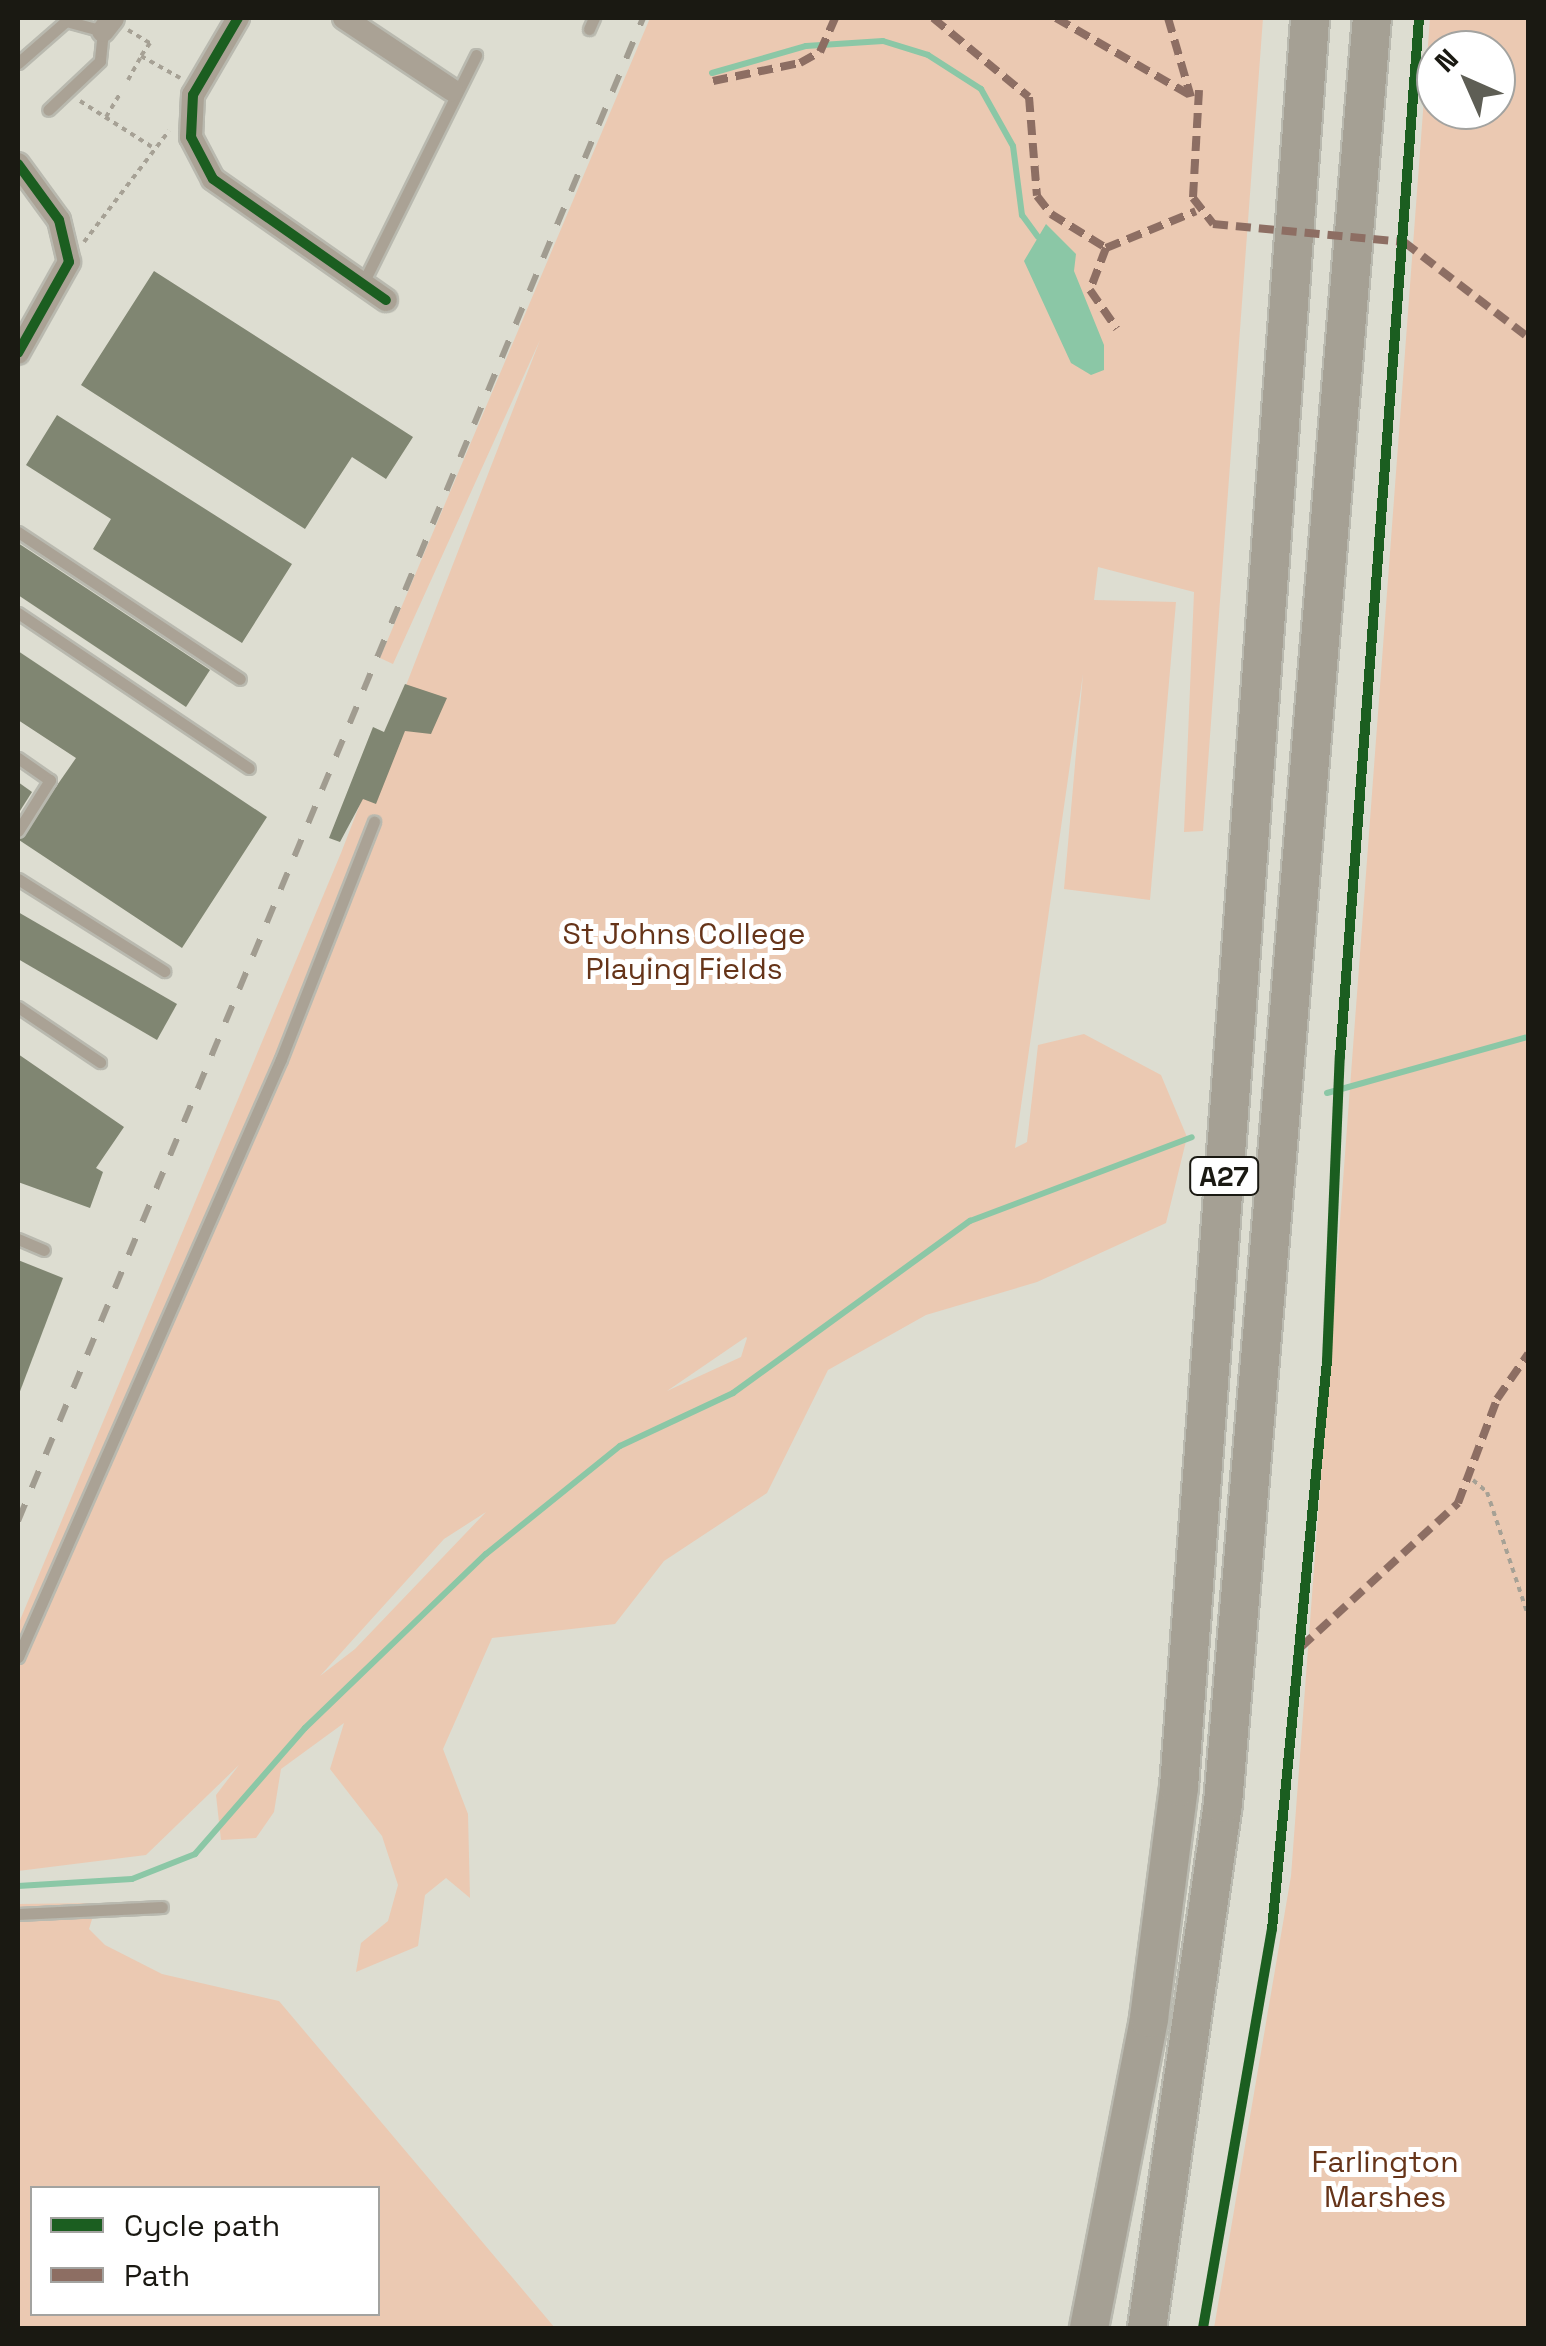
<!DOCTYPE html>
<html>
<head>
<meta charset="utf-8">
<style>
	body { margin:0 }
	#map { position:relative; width:1546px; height:2346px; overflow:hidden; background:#ddddd1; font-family:"Space Grotesk",sans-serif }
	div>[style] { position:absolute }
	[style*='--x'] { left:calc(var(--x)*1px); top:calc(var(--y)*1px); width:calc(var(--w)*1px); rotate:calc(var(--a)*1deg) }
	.green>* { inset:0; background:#ebc9b2 }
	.water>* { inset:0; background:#8bc7a6 }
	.stream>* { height:6px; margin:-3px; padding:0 3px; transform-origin:3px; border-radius:3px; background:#8bc7a6 }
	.building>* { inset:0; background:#808672 }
	.path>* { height:4px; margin-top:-2px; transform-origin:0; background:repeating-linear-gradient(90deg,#a6a195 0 5px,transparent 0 10px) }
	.roads { filter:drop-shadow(2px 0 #b9b9af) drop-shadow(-2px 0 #b9b9af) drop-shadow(0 2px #b9b9af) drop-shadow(0 -2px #b9b9af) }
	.service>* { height:11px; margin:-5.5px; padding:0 5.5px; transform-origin:5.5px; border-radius:5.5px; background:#aaa295 }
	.minor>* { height:22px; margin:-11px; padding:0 11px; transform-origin:11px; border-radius:11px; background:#aaa295 }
	.trunk>* { height:38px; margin:-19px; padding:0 19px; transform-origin:19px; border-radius:19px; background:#a5a094 }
	.rail>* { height:6px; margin-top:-3px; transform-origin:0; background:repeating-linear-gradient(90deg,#a19c90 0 18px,transparent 0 36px) }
	.quiet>* { height:8px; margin-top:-4px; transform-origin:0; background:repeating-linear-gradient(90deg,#8d6e63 0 15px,transparent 0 23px) }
	.cycleway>* { height:10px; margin:-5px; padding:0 5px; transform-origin:5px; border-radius:5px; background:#1b5e20 }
	span { translate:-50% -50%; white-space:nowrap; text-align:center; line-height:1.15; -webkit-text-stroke:10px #fff; paint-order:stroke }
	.shield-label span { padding:2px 8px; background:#fff; border:2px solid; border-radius:8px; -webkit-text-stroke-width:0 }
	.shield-label { font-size:28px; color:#1a1912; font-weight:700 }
	.park-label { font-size:30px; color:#663419 }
	.frame { position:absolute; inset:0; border:20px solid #1a1912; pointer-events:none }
	.legend { position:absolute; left:30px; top:2186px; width:350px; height:130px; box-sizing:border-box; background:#fff; border:2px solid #a3a3a0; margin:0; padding:12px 18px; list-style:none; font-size:30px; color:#1a1912 }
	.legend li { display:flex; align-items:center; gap:20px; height:50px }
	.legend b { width:50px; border:2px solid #a3a3a0 }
	.north { position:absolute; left:1416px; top:30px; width:100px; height:100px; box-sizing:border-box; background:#fff; border:2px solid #a3a3a0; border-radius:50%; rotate:315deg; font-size:28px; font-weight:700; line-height:40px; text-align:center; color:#1a1912 }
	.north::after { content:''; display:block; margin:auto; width:35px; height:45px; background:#5e5e55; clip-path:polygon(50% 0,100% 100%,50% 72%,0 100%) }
</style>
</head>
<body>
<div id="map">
	<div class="green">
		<i style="clip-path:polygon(evenodd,650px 18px,1263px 18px,1203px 831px,1184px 832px,1194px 592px,1098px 567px,1094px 600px,1176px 602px,1150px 900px,1064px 889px,1083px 674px,1015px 1148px,1027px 1142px,1038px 1045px,1084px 1034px,1161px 1075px,1187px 1137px,1166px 1223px,1037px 1282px,926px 1315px,828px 1370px,767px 1493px,664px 1561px,615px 1624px,492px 1638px,443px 1749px,468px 1814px,470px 1898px,446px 1878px,425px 1895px,418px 1946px,356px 1972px,361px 1943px,388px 1921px,398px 1885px,382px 1836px,330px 1769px,344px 1723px,281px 1769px,274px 1812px,256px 1838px,221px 1840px,216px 1795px,239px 1765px,146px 1855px,18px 1871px,18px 1625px,341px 853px,540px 340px,393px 664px,380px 658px,650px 18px,747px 1338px,741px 1357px,667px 1391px,746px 1337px,747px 1338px,650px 18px,486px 1512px,355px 1649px,320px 1676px,444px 1539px,486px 1512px)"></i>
		<i style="clip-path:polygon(evenodd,1430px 18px,1528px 18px,1528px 2328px,1214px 2328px,1291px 1876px,1430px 18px,1436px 50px,1496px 50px,1496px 110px,1436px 110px,1436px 50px)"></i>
		<i style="clip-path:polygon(evenodd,97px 1903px,89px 1929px,105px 1945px,162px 1974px,279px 2001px,555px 2328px,18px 2328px,18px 1904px,97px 1903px,32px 2188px,378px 2188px,378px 2314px,32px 2314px,32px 2188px)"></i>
	</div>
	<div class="water">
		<i style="clip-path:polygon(1046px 224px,1076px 254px,1074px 271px,1104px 345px,1104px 370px,1091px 375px,1071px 363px,1024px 261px)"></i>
	</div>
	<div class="stream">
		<i style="--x:712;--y:73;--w:98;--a:-16"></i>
		<i style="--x:806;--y:46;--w:77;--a:-3.7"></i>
		<i style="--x:883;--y:41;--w:47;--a:17.3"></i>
		<i style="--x:928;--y:55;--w:63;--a:32.7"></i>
		<i style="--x:981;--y:89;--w:65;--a:60.7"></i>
		<i style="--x:1013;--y:146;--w:70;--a:82.6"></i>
		<i style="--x:1022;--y:215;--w:27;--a:54"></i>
		<i style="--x:1327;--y:1093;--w:209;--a:-15.6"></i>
		<i style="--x:18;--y:1886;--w:114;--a:-3.5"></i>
		<i style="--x:132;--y:1879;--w:68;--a:-21.6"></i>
		<i style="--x:195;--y:1854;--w:167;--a:-48.9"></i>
		<i style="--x:305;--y:1728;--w:251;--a:-43.9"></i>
		<i style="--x:486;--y:1554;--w:172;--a:-38.9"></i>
		<i style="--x:620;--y:1446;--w:125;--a:-25.1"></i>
		<i style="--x:733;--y:1393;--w:293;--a:-36"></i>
		<i style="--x:970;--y:1221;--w:237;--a:-20.7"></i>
	</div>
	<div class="building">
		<i style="clip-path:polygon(154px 271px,413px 437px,386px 479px,352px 457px,305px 529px,81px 385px)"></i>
		<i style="clip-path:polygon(57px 415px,292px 564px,242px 643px,93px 549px,111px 519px,26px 465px)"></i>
		<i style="clip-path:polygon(18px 543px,210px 670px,186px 707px,18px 595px)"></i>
		<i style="clip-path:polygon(18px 651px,267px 817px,182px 948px,19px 840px,76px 758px,18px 720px)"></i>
		<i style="clip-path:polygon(405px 684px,447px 698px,431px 734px,405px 731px,376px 804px,363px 799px,340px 842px,329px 838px,373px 727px,384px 732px)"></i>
		<i style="clip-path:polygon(18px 782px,32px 792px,18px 814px)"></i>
		<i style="clip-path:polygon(18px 912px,177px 1004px,157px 1040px,18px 959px)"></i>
		<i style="clip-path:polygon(18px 1054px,124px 1127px,96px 1168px,103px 1172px,90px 1208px,18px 1182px)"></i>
		<i style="clip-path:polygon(18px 1260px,63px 1278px,19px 1394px,18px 1393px)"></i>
	</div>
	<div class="path">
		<i style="--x:128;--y:30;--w:26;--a:31"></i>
		<i style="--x:150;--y:43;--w:16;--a:125"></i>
		<i style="--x:141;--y:56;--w:45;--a:29.4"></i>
		<i style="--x:128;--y:80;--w:25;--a:-61"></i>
		<i style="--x:80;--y:101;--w:85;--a:32.6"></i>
		<i style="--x:106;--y:117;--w:27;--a:-59"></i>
		<i style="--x:84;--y:242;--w:140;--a:-52.6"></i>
		<i style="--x:1473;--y:1480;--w:18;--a:41"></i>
		<i style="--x:1487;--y:1492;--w:130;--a:71.6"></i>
	</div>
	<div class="roads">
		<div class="service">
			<i style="--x:589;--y:29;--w:12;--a:-66"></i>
			<i style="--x:18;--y:63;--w:64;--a:-41.2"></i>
			<i style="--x:66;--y:21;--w:38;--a:15"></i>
			<i style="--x:103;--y:31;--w:30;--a:96"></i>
			<i style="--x:100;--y:61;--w:71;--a:136.7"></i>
			<i style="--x:365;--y:279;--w:250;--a:-63.6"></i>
			<i style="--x:18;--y:532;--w:266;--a:33.5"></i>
			<i style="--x:18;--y:613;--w:278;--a:33.9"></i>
			<i style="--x:18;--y:758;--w:39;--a:35"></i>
			<i style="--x:50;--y:780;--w:60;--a:122.1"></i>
			<i style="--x:18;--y:879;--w:173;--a:32.2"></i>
			<i style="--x:18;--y:1007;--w:99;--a:33.9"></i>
			<i style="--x:18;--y:1239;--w:28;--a:23"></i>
			<i style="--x:18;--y:1657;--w:653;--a:-66.26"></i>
			<i style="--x:281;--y:1059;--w:255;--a:-68.6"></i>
			<i style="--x:18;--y:1914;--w:144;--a:-2.8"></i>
		</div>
		<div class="minor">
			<i style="--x:238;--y:18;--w:89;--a:120.3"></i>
			<i style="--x:193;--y:95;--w:42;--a:92.7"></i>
			<i style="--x:191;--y:137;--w:47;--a:62.4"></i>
			<i style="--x:213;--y:179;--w:211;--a:35"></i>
			<i style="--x:344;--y:18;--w:130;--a:33.7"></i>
			<i style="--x:103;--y:31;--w:16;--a:-52"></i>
			<i style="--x:18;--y:164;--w:69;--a:53.8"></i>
			<i style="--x:59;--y:220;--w:43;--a:76.6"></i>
			<i style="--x:69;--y:262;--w:104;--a:119.3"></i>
		</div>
		<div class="trunk">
			<i style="--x:1089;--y:2328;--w:316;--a:-79"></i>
			<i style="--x:1149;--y:2018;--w:233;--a:-82.6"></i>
			<i style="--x:1179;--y:1787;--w:1774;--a:-85.76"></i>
			<i style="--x:1147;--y:2328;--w:530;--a:-81.76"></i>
			<i style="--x:1223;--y:1803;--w:1791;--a:-85.23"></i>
		</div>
	</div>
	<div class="rail">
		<i style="--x:18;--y:1521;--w:1628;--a:-67.42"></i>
	</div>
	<div class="quiet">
		<i style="--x:933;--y:18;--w:124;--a:39.5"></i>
		<i style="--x:1029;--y:97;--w:99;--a:85.4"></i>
		<i style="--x:1037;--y:196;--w:23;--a:52"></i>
		<i style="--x:1051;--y:214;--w:65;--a:31.7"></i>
		<i style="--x:1106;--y:248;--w:97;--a:-22.3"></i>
		<i style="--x:1056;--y:18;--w:155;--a:29.9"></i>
		<i style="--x:1168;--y:18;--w:82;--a:73.8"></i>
		<i style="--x:713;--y:81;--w:89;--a:-11.7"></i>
		<i style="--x:800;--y:63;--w:23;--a:-29"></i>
		<i style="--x:820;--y:52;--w:37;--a:-66"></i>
		<i style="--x:1199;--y:90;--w:108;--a:93.2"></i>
		<i style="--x:1193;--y:198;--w:33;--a:52"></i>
		<i style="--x:1213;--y:224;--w:192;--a:5.4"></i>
		<i style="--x:1404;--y:242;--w:156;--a:37.5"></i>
		<i style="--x:1106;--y:248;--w:45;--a:110.9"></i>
		<i style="--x:1090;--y:290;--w:47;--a:55.3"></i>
		<i style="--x:1301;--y:1647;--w:213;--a:-42.5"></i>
		<i style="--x:1458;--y:1503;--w:111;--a:-69.4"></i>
		<i style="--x:1497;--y:1399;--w:55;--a:-55.4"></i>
	</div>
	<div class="cycleway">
		<i style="--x:238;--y:18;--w:89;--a:120.3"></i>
		<i style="--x:193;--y:95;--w:42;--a:92.7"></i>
		<i style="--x:191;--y:137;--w:47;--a:62.4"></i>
		<i style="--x:213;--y:179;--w:211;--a:35"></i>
		<i style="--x:18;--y:164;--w:69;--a:53.8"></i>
		<i style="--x:59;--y:220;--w:43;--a:76.6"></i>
		<i style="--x:69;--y:262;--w:104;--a:119.3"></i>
		<i style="--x:1203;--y:2328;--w:405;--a:-80.2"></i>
		<i style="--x:1272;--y:1929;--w:571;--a:-84.47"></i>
		<i style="--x:1327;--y:1361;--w:304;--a:-87.6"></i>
		<i style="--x:1340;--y:1057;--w:1042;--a:-85.65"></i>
	</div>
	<div class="shield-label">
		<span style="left:1224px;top:1176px">A27</span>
	</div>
	<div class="park-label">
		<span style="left:684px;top:951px">St Johns College<br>Playing Fields</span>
		<span style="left:1385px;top:2179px">Farlington<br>Marshes</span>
	</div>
	<div class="frame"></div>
	<ul class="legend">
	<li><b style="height:12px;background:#1b5e20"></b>Cycle path</li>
	<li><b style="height:12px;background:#8d6e63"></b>Path</li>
	</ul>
	<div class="north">N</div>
</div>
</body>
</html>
